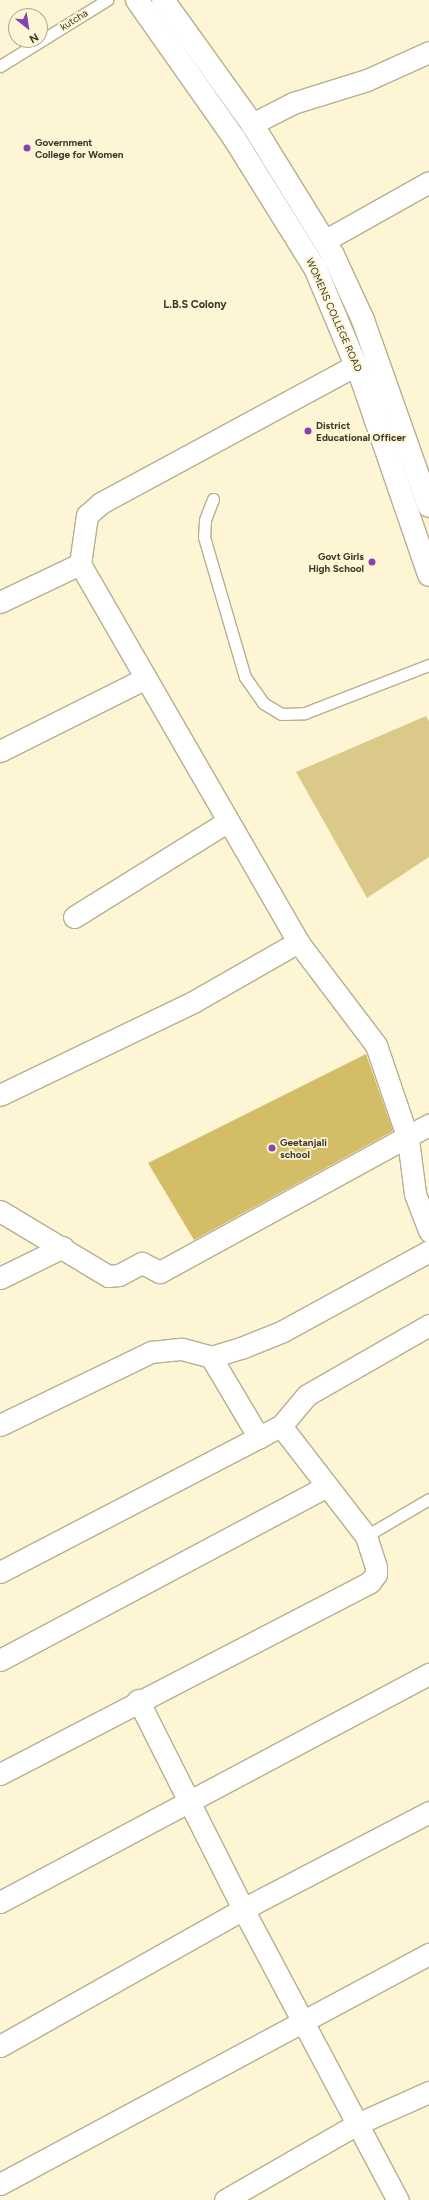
<!DOCTYPE html>
<html>
<head>
<meta charset="utf-8">
<style>
	body { margin:0 }
	#map { position:relative; width:429px; height:2200px; overflow:hidden; background:#fef5d5; font-family:Figtree,sans-serif }
	div>[style] { position:absolute }
	[style*='--x'] { left:calc(var(--x)*1px); top:calc(var(--y)*1px); width:calc(var(--w)*1px); rotate:calc(var(--a)*1deg) }
	.green>* { inset:0; background:#dac989 }
	.building>* { inset:0; background:#d4bd67 }
	.roads { filter:drop-shadow(1px 0 #b7af90) drop-shadow(-1px 0 #b7af90) drop-shadow(0 1px #b7af90) drop-shadow(0 -1px #b7af90) }
	.lane>* { height:11px; margin:-5.5px; padding:0 5.5px; transform-origin:5.5px; border-radius:5.5px; background:#fff }
	.street>* { height:21px; margin:-10.5px; padding:0 10.5px; transform-origin:10.5px; border-radius:10.5px; background:#fff }
	.secondary>* { height:22px; margin:-11px; padding:0 11px; transform-origin:11px; border-radius:11px; background:#fff }
	.dots>* { width:11px; height:11px; translate:-50% -50%; box-sizing:border-box; border:2px solid #fef5d5; border-radius:50% }
	span { translate:-50% -50%; white-space:nowrap; text-align:center; line-height:1.15; -webkit-text-stroke:3.5px #fef5d5; paint-order:stroke }
	.street-label { font-size:10px; color:#3a372a }
	.poi-label { font-size:10px; color:#3a372a; font-weight:700 }
	.left { translate:0 -50%; text-align:left }
	.right { translate:-100% -50%; text-align:right }
	.neighbourhood-label { font-size:11px; color:#3a372a; font-weight:700 }
	.north { position:absolute; left:8px; top:8px; width:40px; height:40px; box-sizing:border-box; background:#fef5d5; border:1px solid #b0a991; border-radius:50%; rotate:150deg; font-size:11px; font-weight:700; line-height:16px; text-align:center; color:#3a372a }
	.north::after { content:''; display:block; margin:auto; width:14px; height:18px; background:#8a41b3; clip-path:polygon(50% 0,100% 100%,50% 72%,0 100%) }
</style>
</head>
<body>
<div id="map">
	<div class="green">
		<i style="clip-path:polygon(426px 716px,429px 721px,429px 857px,367px 898px,296px 772px)"></i>
	</div>
	<div class="building">
		<i style="clip-path:polygon(366px 1054px,393px 1131px,194px 1240px,148px 1163px)"></i>
	</div>
	<div class="roads">
		<div class="lane">
			<i style="--x:0;--y:66;--w:126;--a:-31.7"></i>
			<i style="--x:213;--y:499;--w:22;--a:111"></i>
			<i style="--x:205;--y:520;--w:17;--a:93"></i>
			<i style="--x:204;--y:537;--w:146;--a:73.7"></i>
			<i style="--x:245;--y:677;--w:32;--a:55"></i>
			<i style="--x:263;--y:703;--w:21;--a:31"></i>
			<i style="--x:281;--y:714;--w:24;--a:-2"></i>
			<i style="--x:305;--y:713;--w:133;--a:-21.2"></i>
			<i style="--x:366;--y:1536;--w:73;--a:-30.4"></i>
		</div>
		<div class="street">
			<i style="--x:252;--y:124;--w:46;--a:-27.1"></i>
			<i style="--x:293;--y:103;--w:77;--a:-17.3"></i>
			<i style="--x:367;--y:80;--w:68;--a:-24.3"></i>
			<i style="--x:324;--y:241;--w:120;--a:-29.3"></i>
			<i style="--x:356;--y:365;--w:290;--a:151.6"></i>
			<i style="--x:101;--y:503;--w:18;--a:139"></i>
			<i style="--x:87;--y:515;--w:49;--a:98.1"></i>
			<i style="--x:80;--y:564;--w:436;--a:60"></i>
			<i style="--x:298;--y:942;--w:129;--a:52.9"></i>
			<i style="--x:376;--y:1045;--w:99;--a:71.2"></i>
			<i style="--x:408;--y:1139;--w:55;--a:82.7"></i>
			<i style="--x:415;--y:1194;--w:40;--a:69"></i>
			<i style="--x:0;--y:602;--w:89;--a:-25.4"></i>
			<i style="--x:0;--y:751;--w:163;--a:-26.6"></i>
			<i style="--x:74;--y:917;--w:181;--a:-31.9"></i>
			<i style="--x:0;--y:1095;--w:216;--a:-25.7"></i>
			<i style="--x:195;--y:1001;--w:119;--a:-29.8"></i>
			<i style="--x:0;--y:1211;--w:126;--a:31"></i>
			<i style="--x:108;--y:1276;--w:11;--a:-5"></i>
			<i style="--x:119;--y:1275;--w:26;--a:-28"></i>
			<i style="--x:142;--y:1263;--w:20;--a:27"></i>
			<i style="--x:160;--y:1272;--w:307;--a:-28.7"></i>
			<i style="--x:0;--y:1278;--w:70;--a:-26.2"></i>
			<i style="--x:211;--y:1357;--w:94;--a:59.3"></i>
			<i style="--x:0;--y:1425;--w:168;--a:-25.8"></i>
			<i style="--x:151;--y:1352;--w:31;--a:-6"></i>
			<i style="--x:182;--y:1349;--w:30;--a:15"></i>
			<i style="--x:211;--y:1357;--w:31;--a:-17"></i>
			<i style="--x:241;--y:1348;--w:45;--a:-22"></i>
			<i style="--x:283;--y:1331;--w:166;--a:-28.7"></i>
			<i style="--x:0;--y:1572;--w:317;--a:-27.5"></i>
			<i style="--x:0;--y:1660;--w:370;--a:-28"></i>
			<i style="--x:138;--y:1700;--w:234;--a:63.3"></i>
			<i style="--x:243;--y:1909;--w:330;--a:62"></i>
			<i style="--x:0;--y:1774;--w:417;--a:-27.4"></i>
			<i style="--x:370;--y:1582;--w:10;--a:-53"></i>
			<i style="--x:376;--y:1574;--w:7;--a:-90"></i>
			<i style="--x:376;--y:1567;--w:33;--a:-108"></i>
			<i style="--x:366;--y:1536;--w:139;--a:-127.7"></i>
			<i style="--x:281;--y:1426;--w:40;--a:-50"></i>
			<i style="--x:307;--y:1395;--w:141;--a:-29.8"></i>
			<i style="--x:0;--y:1902;--w:486;--a:-28"></i>
			<i style="--x:0;--y:2046;--w:279;--a:-29.4"></i>
			<i style="--x:243;--y:1909;--w:210;--a:-27.5"></i>
			<i style="--x:0;--y:2184;--w:487;--a:-28.2"></i>
			<i style="--x:225;--y:2200;--w:152;--a:-29.9"></i>
			<i style="--x:357;--y:2124;--w:79;--a:-24"></i>
		</div>
		<div class="secondary">
			<i style="--x:137;--y:0;--w:169;--a:54.9"></i>
			<i style="--x:234;--y:138;--w:153;--a:58.1"></i>
			<i style="--x:315;--y:268;--w:121;--a:67.2"></i>
			<i style="--x:362;--y:380;--w:206;--a:71"></i>
			<i style="--x:163;--y:0;--w:153;--a:54.3"></i>
			<i style="--x:252;--y:124;--w:154;--a:58.3"></i>
			<i style="--x:333;--y:255;--w:72;--a:65.2"></i>
			<i style="--x:363;--y:320;--w:197;--a:70.5"></i>
		</div>
	</div>
	<div class="dots">
		<i style="left:27px;top:148px;background:#8a41b3"></i>
		<i style="left:308px;top:431px;background:#8a41b3"></i>
		<i style="left:372px;top:562px;background:#8a41b3"></i>
		<i style="left:272px;top:1148px;background:#8a41b3"></i>
	</div>
	<div class="street-label">
		<span style="left:74px;top:20px;rotate:-32deg">kutcha</span>
		<span style="left:334px;top:315px;rotate:66deg">WOMENS COLLEGE ROAD</span>
	</div>
	<div class="poi-label">
		<span class="left" style="left:35px;top:148px">Government<br>College for Women</span>
		<span class="left" style="left:316px;top:431px">District<br>Educational Officer</span>
		<span class="right" style="left:364px;top:562px">Govt Girls<br>High School</span>
		<span class="left" style="left:280px;top:1148px">Geetanjali<br>school</span>
	</div>
	<div class="neighbourhood-label">
		<span style="left:195px;top:305px">L.B.S Colony</span>
	</div>
	<div class="north">N</div>
</div>
</body>
</html>
